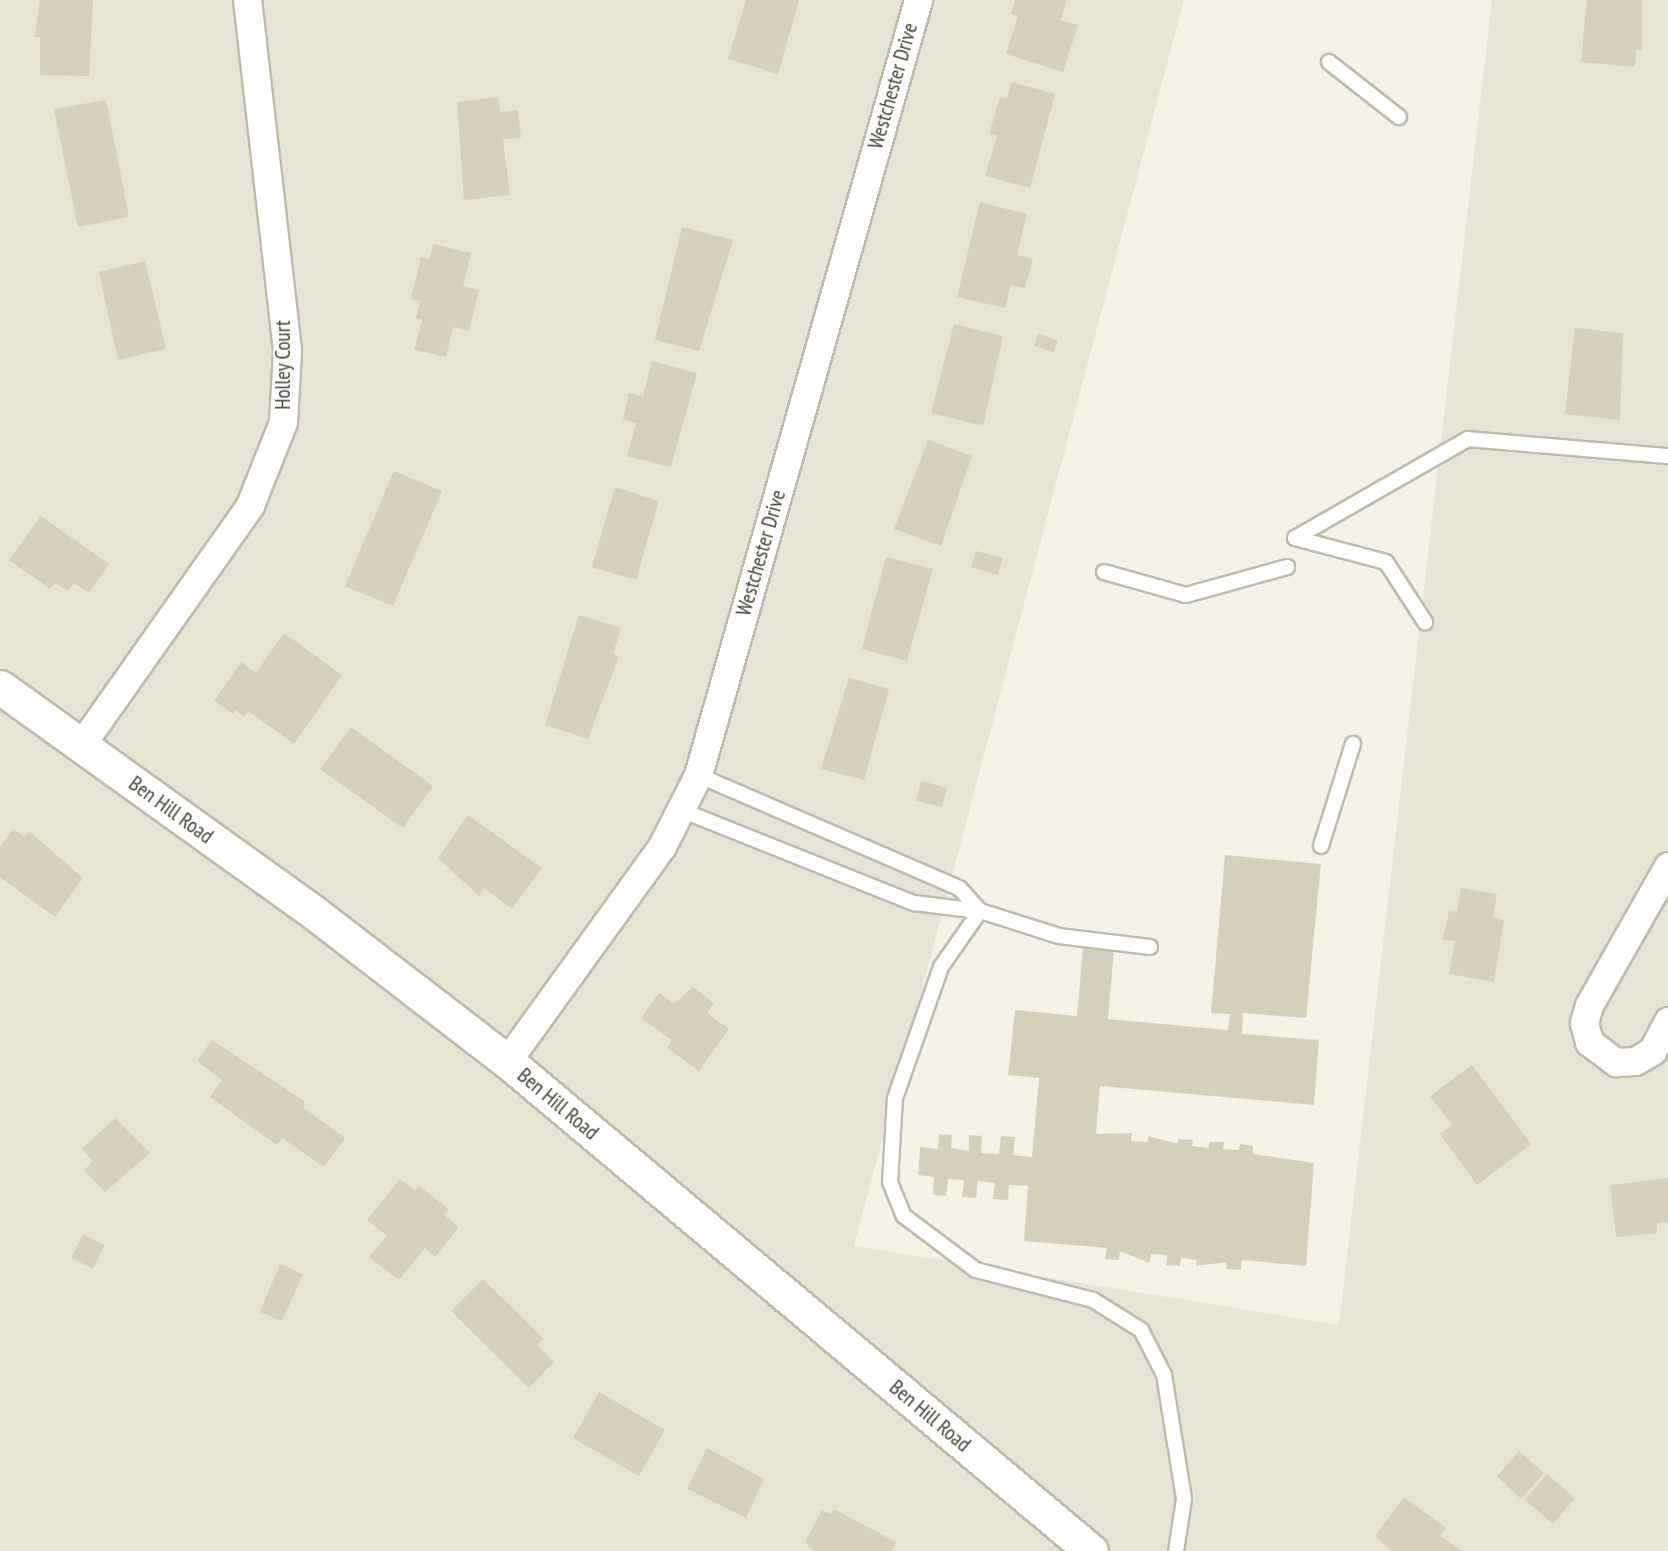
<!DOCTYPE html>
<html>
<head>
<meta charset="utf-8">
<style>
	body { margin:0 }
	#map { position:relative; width:1668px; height:1551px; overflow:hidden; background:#f4f2e7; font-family:"PT Sans Narrow",sans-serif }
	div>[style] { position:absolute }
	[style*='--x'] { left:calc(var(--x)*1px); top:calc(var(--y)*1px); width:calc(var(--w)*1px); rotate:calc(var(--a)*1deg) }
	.residential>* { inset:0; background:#e8e4d5 }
	.building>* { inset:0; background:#d6cfbc }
	.roads { filter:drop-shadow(2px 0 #c0bba9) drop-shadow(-2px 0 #c0bba9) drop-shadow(0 2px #c0bba9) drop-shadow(0 -2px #c0bba9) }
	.service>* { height:14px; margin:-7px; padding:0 7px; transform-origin:7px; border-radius:7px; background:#fff }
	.minor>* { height:27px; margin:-13.5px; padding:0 13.5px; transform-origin:13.5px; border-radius:13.5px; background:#fff }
	.tertiary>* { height:33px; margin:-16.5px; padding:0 16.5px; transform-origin:16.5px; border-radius:16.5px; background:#fff }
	span { translate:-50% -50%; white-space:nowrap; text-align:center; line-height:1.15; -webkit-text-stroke:4.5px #fff; paint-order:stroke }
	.street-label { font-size:21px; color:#474236 }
</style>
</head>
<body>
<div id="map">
	<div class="residential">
		<i style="clip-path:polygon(0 0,1184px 0,854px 1246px,1339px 1325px,1492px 0,1668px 0,1668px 1551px,0 1551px)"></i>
	</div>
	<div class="building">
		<i style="clip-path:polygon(40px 0,93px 0,89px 76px,40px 75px,40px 37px,35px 37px)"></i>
		<i style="clip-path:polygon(746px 0,799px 0,778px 74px,728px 59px)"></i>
		<i style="clip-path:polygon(1015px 0,1067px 0,1060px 20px,1078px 25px,1063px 72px,1006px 54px,1018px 16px,1011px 14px)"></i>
		<i style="clip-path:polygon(1587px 0,1642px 0,1642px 50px,1636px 50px,1635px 67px,1581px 62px)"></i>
		<i style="clip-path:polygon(1011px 82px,1055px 94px,1030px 188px,985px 176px,997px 136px,989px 134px,1000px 97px,1007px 99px)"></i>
		<i style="clip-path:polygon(498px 97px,500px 112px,518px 110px,521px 138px,503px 139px,510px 195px,464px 200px,457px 102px)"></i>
		<i style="clip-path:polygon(106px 100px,129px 217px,78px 227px,54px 109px)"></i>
		<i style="clip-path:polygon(980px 202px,1027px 214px,1017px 255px,1033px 259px,1025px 288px,1011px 285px,1005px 308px,957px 297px)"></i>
		<i style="clip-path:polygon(682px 227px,733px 240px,699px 351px,655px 340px)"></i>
		<i style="clip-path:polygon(433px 244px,471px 253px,463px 286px,479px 290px,469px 331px,453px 327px,446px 357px,414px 350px,422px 320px,416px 319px,420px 301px,411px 299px,421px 257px,430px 259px)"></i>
		<i style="clip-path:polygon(145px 261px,166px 349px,118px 360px,99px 272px)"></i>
		<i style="clip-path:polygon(954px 324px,1003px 336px,983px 426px,931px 413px)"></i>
		<i style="clip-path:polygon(1575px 328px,1623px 333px,1620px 420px,1565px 414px)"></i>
		<i style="clip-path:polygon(1038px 334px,1058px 340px,1054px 352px,1034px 346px)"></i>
		<i style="clip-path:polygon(652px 361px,697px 373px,671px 467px,627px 456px,636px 423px,623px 419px,629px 393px,643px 396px)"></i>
		<i style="clip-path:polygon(928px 440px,972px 456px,941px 546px,894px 529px)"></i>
		<i style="clip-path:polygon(394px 471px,442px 491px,393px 606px,345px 586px)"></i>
		<i style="clip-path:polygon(615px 487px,659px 501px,636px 580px,592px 567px)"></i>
		<i style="clip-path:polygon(41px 516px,109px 564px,89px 593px,74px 583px,68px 591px,55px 583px,50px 589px,9px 560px)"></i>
		<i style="clip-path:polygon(976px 551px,1003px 558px,998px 575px,971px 567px)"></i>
		<i style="clip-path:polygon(886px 557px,933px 569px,907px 661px,862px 649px)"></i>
		<i style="clip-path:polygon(579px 615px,621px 628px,613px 654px,619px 656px,588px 739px,545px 725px)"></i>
		<i style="clip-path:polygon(284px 633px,342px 675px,294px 744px,248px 711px,244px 717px,236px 710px,233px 714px,214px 701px,241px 662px,256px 673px)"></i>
		<i style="clip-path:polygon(849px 678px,889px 689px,864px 780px,821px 769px)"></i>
		<i style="clip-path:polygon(351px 727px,433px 786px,403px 828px,320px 769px)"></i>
		<i style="clip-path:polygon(921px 781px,947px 788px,942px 807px,916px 801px)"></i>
		<i style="clip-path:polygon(468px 815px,542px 868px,512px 909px,484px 888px,479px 896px,438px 858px)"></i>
		<i style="clip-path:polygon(13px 829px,24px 836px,30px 832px,83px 878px,55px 917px,0 877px,0 847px)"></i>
		<i style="clip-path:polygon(1225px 855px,1321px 864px,1306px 1018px,1243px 1013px,1242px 1034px,1319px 1040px,1314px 1105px,1100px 1086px,1096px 1134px,1132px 1133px,1131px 1141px,1148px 1142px,1148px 1136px,1178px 1144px,1178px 1139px,1193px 1140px,1192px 1146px,1209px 1148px,1209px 1142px,1224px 1142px,1223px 1149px,1239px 1150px,1240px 1144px,1253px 1146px,1253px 1154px,1314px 1163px,1306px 1266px,1242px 1260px,1241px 1270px,1226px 1269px,1227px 1262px,1196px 1266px,1197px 1260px,1181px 1258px,1180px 1266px,1166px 1265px,1167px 1255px,1151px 1254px,1149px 1263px,1120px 1251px,1119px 1260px,1105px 1259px,1107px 1248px,1024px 1241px,1028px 1186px,1009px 1185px,1008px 1200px,993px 1199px,995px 1183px,978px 1181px,976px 1198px,962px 1197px,964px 1180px,948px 1179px,946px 1196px,933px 1195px,934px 1177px,918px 1175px,920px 1147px,938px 1149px,939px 1134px,952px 1135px,951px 1148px,969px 1151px,969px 1135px,982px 1136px,981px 1153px,999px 1154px,1001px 1136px,1015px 1137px,1013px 1155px,1032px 1157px,1039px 1078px,1008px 1075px,1015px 1010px,1077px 1016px,1083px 948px,1114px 950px,1108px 1019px,1228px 1030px,1230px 1014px,1211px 1013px)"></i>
		<i style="clip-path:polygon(1461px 888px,1497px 894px,1493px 917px,1504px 920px,1494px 982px,1449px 974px,1455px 941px,1443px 940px,1449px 911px,1457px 912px)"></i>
		<i style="clip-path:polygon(693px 987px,714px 1003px,707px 1013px,729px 1029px,699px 1071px,667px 1048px,672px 1040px,641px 1018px,659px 993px,674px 1004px)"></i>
		<i style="clip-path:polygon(212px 1040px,304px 1101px,304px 1108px,345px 1138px,324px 1167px,282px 1138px,277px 1145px,210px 1097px,222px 1080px,197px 1061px)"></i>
		<i style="clip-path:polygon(1472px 1065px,1531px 1144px,1477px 1185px,1440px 1134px,1452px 1125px,1430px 1096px)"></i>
		<i style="clip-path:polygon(115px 1118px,150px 1153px,105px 1192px,84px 1170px,93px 1161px,82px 1149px)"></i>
		<i style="clip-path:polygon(1668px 1178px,1668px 1222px,1657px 1223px,1657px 1233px,1616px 1237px,1610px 1185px)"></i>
		<i style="clip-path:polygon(400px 1179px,415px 1191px,419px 1186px,449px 1209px,444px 1215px,459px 1227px,435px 1257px,425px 1248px,399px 1280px,369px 1257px,387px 1236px,367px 1220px)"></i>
		<i style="clip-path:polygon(83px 1234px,105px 1245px,93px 1269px,71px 1258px)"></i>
		<i style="clip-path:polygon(280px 1264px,303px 1274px,282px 1321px,260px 1312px)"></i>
		<i style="clip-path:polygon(483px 1279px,544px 1339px,537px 1345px,554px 1362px,529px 1388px,451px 1311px)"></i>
		<i style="clip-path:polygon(599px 1392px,665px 1430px,639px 1476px,573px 1438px)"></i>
		<i style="clip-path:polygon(707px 1448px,764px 1479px,746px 1518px,687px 1489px)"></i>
		<i style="clip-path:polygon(1519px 1451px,1544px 1473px,1521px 1499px,1497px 1476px)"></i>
		<i style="clip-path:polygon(1547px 1474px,1575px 1498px,1553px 1524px,1525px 1500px)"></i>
		<i style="clip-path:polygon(1404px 1497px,1446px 1528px,1440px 1536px,1462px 1551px,1392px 1551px,1375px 1536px)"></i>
		<i style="clip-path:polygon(834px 1509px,896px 1542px,892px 1551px,814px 1551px,805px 1542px,822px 1510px,831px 1514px)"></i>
	</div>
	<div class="roads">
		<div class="service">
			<i style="--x:1329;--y:62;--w:89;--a:38.2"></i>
			<i style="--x:1295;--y:538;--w:199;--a:-29.8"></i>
			<i style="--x:1468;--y:439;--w:201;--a:4.9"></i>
			<i style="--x:1295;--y:538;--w:94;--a:14.8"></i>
			<i style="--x:1386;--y:562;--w:72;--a:57"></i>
			<i style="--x:1104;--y:572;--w:85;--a:15.7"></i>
			<i style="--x:1186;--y:595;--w:105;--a:-15.5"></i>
			<i style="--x:681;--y:810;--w:251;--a:21.8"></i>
			<i style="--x:914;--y:903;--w:66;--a:6.9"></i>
			<i style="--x:980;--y:911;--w:31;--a:-132"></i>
			<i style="--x:959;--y:888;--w:284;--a:-156.6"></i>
			<i style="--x:1321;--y:846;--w:107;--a:-72.6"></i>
			<i style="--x:1150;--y:947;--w:92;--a:-173.1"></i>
			<i style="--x:1059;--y:936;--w:83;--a:-162.4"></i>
			<i style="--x:980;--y:911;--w:68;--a:124.9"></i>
			<i style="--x:941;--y:967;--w:139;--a:109.3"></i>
			<i style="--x:895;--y:1098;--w:84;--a:93.4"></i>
			<i style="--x:890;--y:1182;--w:37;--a:68"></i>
			<i style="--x:904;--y:1216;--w:90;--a:36.9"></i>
			<i style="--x:976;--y:1270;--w:121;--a:14.4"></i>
			<i style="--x:1093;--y:1300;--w:57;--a:32"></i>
			<i style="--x:1141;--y:1330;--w:51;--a:62.9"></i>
			<i style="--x:1164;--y:1375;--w:126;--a:80.8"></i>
			<i style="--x:1184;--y:1499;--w:53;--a:98.7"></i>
		</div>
		<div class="minor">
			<i style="--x:81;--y:745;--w:294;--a:-54.8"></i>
			<i style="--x:250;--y:505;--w:89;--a:-68.3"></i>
			<i style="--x:283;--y:422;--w:72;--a:-86.8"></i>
			<i style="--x:287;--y:350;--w:352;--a:-96.5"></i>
			<i style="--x:1668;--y:866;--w:160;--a:119.6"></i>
			<i style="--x:1589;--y:1005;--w:19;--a:106"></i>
			<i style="--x:1584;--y:1023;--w:20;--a:75"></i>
			<i style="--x:1589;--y:1042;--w:34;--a:37"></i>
			<i style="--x:1616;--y:1062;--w:19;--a:-3"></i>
			<i style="--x:1635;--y:1061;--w:20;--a:-30"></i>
			<i style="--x:1652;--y:1051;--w:34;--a:-62"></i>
			<i style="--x:507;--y:1061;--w:265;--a:-54.2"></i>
			<i style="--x:662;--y:846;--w:80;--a:-63.1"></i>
			<i style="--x:698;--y:775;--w:806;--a:-74.15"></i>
		</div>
		<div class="tertiary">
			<i style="--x:0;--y:687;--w:379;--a:35.7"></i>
			<i style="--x:308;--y:908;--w:251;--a:37.6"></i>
			<i style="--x:507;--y:1061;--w:762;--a:40"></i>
		</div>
	</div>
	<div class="street-label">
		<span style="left:893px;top:86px;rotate:-74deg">Westchester Drive</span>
		<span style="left:283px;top:365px;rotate:-90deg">Holley Court</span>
		<span style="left:761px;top:553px;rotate:-74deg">Westchester Drive</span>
		<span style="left:171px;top:810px;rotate:36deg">Ben Hill Road</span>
		<span style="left:558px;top:1104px;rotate:40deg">Ben Hill Road</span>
		<span style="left:930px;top:1416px;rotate:40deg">Ben Hill Road</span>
	</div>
</div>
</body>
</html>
